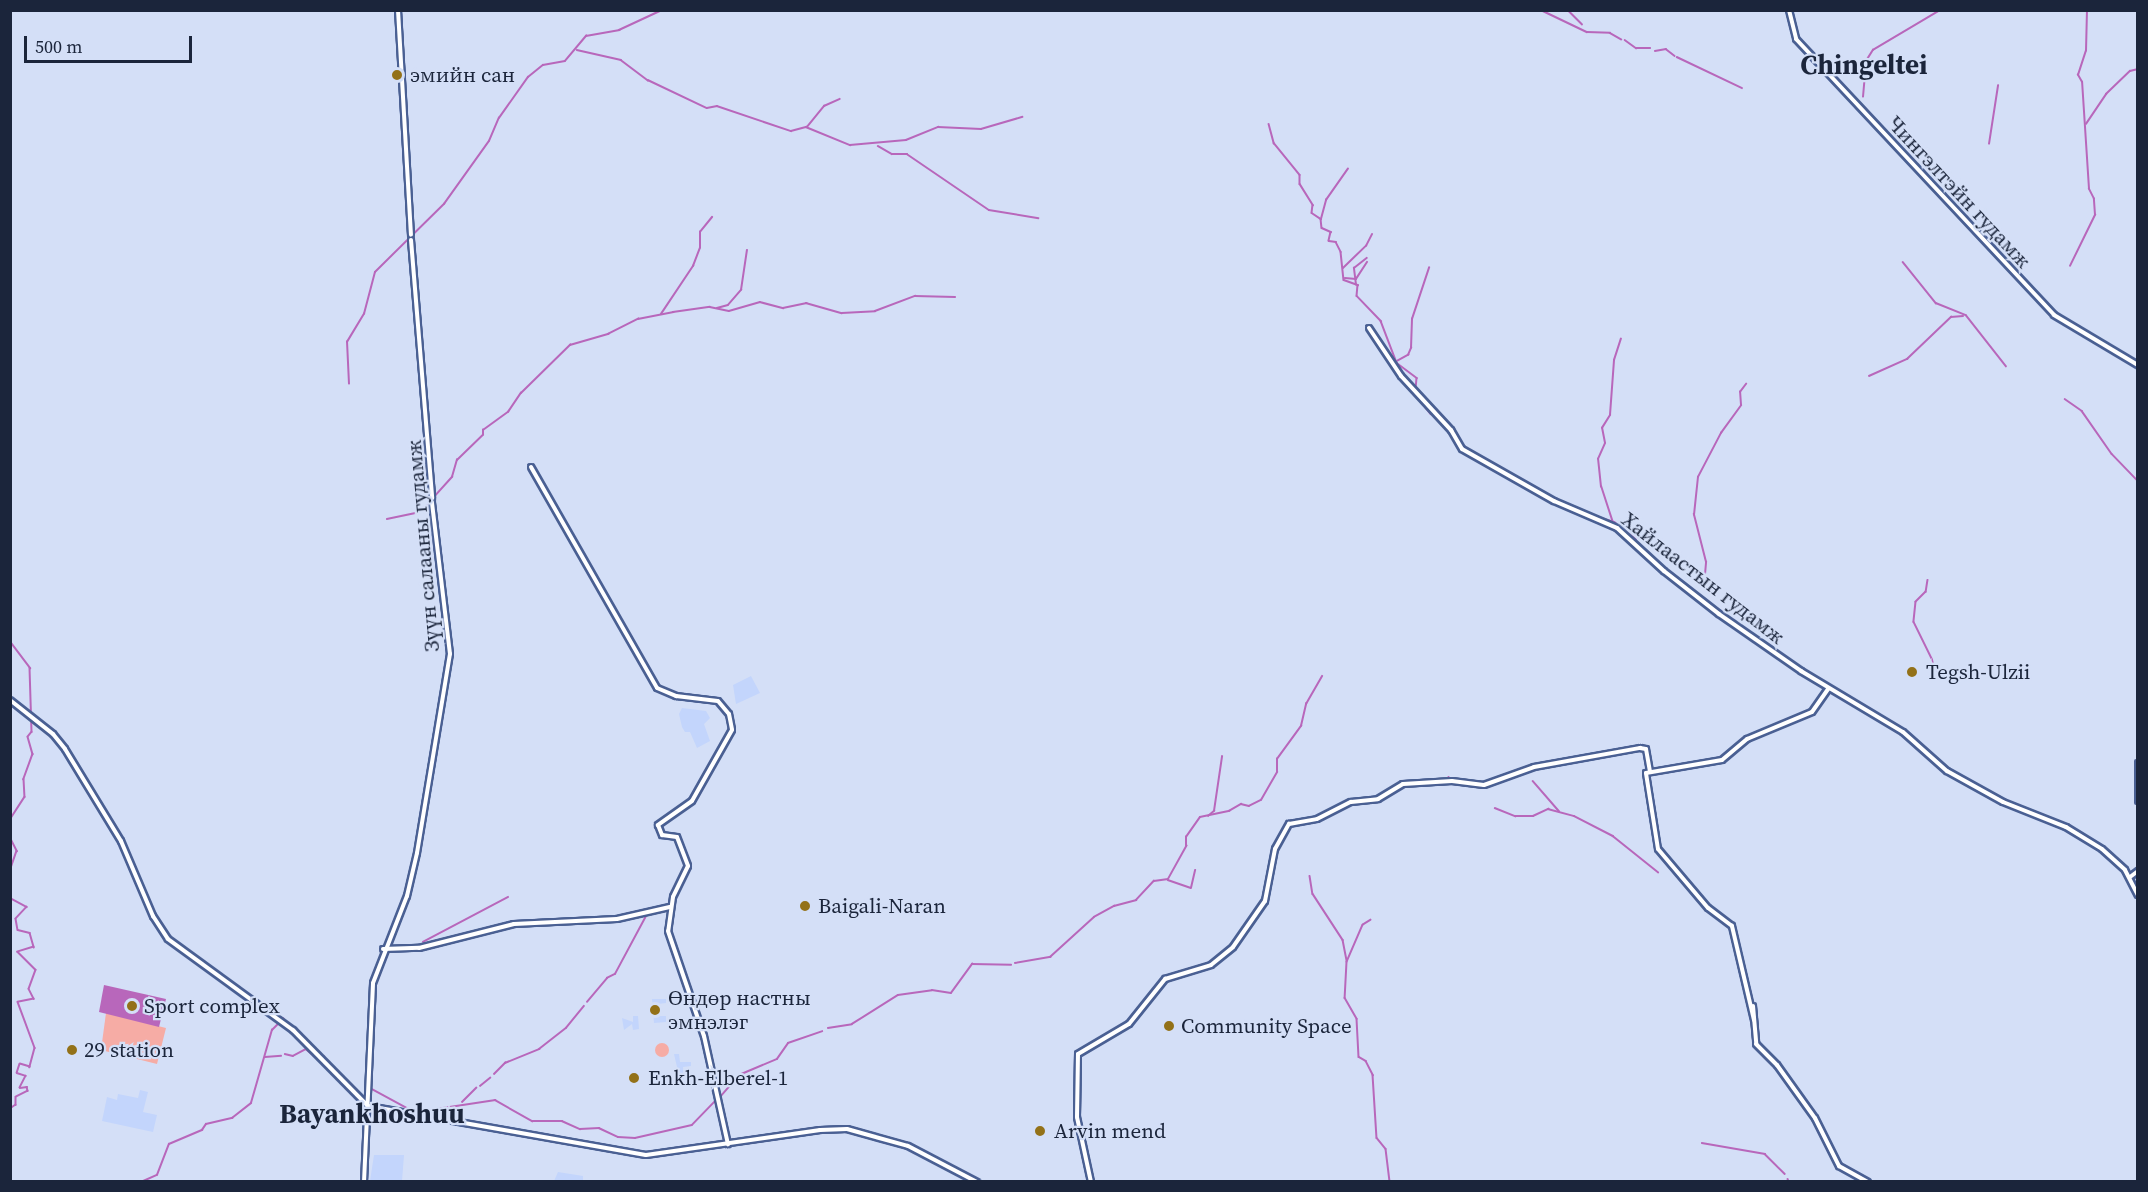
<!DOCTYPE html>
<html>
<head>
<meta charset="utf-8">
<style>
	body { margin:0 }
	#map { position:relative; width:2148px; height:1192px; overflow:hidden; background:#d4dff7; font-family:"Source Serif 4",serif }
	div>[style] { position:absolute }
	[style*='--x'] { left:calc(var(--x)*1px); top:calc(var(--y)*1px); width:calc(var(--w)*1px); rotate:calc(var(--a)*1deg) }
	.built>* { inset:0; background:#c3d5fc }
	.green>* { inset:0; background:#f6aca5 }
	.round { border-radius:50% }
	.water>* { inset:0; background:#b867bb }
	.stream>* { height:1.5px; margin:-0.75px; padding:0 0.75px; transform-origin:0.75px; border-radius:0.75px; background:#b867bb }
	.river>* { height:4px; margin:-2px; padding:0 2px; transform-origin:2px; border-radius:2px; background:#b867bb }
	.roads { filter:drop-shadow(2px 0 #4a6093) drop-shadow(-2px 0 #4a6093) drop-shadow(0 2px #4a6093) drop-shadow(0 -2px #4a6093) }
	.tertiary>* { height:4px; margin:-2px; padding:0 2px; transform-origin:2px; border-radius:2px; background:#fff }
	.secondary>* { height:4px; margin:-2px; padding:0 2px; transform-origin:2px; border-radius:2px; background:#fff }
	.dots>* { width:16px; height:16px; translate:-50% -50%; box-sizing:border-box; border:3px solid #d4dff7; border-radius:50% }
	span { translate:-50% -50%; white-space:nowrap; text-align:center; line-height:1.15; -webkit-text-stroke:4.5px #d4dff7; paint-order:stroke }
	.poi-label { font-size:21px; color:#1b253b }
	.left { translate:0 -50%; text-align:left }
	.street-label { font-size:21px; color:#1b253b }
	.district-label { font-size:27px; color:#1b253b; font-weight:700 }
	.frame { position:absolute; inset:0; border:12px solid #1b253b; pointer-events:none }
	.scale { position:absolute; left:24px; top:36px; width:168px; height:27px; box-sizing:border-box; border:3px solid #1b253b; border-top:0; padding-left:8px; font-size:18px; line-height:21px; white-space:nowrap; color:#1b253b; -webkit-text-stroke:4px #d4dff7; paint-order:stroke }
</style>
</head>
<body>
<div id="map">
	<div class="built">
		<i style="clip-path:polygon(751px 676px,760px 693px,736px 704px,733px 685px)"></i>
		<i style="clip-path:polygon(682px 708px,706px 711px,710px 718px,704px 724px,710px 741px,697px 748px,690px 732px,685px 732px,682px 727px,679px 714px)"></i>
		<i style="clip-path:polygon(666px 999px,666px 1003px,658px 1004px,658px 1016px,666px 1016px,666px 1022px,654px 1023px,652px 999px)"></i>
		<i style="clip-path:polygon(633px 1016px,638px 1016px,639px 1029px,633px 1030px,632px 1024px,624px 1030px,622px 1018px,633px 1022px)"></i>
		<i style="clip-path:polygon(674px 1054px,679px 1054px,680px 1062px,691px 1062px,691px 1066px,683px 1067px,684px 1081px,698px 1080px,698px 1085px,665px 1085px,665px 1081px,680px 1080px)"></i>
		<i style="clip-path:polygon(140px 1090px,148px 1092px,143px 1112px,157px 1115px,153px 1132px,102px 1121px,107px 1097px,117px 1100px,118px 1094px,138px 1098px)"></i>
		<i style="clip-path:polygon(374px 1155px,404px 1155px,402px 1181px,370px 1181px)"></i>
		<i style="clip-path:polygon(558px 1172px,583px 1176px,583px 1181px,554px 1181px)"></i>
	</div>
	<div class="green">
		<i style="clip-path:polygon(106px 1013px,166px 1028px,157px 1064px,101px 1050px)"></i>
		<i class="round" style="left:655px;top:1043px;width:14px;height:14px"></i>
	</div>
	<div class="water">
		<i style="clip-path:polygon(104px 985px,166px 999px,159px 1027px,99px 1012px)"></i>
	</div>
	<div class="stream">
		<i style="--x:1536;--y:10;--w:1;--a:0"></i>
		<i style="--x:1541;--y:10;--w:51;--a:25.6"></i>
		<i style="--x:1587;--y:32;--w:23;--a:2"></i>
		<i style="--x:1610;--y:33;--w:13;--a:29"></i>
		<i style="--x:1568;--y:10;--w:20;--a:45"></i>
		<i style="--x:1625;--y:40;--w:14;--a:36"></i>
		<i style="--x:1636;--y:48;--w:14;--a:0"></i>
		<i style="--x:577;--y:50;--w:45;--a:12.8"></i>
		<i style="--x:621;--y:60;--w:34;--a:37"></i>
		<i style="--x:648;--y:80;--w:65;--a:25.4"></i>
		<i style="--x:707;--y:108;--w:10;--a:-11"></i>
		<i style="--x:717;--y:106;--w:78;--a:18.7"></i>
		<i style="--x:791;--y:131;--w:16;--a:-15"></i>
		<i style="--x:806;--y:127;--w:48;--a:22.2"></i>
		<i style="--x:850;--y:145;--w:56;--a:-5.1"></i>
		<i style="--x:906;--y:140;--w:35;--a:-22"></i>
		<i style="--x:938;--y:127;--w:43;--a:2.7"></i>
		<i style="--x:981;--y:129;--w:43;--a:-16.3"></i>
		<i style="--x:1655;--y:51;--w:11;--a:-10"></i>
		<i style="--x:1666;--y:49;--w:11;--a:38"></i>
		<i style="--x:1677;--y:57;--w:72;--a:25.5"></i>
		<i style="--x:1863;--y:97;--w:36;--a:-85"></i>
		<i style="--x:1866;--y:61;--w:13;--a:-58"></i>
		<i style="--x:1873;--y:50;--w:78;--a:-30.8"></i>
		<i style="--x:1269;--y:124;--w:20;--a:75"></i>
		<i style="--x:1274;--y:143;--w:41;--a:50.9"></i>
		<i style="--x:1300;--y:175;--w:9;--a:90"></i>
		<i style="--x:1300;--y:184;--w:25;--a:58"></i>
		<i style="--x:1313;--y:205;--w:8;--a:97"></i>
		<i style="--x:1312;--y:213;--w:11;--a:34"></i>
		<i style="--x:1321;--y:219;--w:9;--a:84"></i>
		<i style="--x:1322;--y:228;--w:10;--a:24"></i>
		<i style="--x:1331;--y:232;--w:9;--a:103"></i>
		<i style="--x:1329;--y:241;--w:7;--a:8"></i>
		<i style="--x:1336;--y:242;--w:11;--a:63"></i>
		<i style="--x:1341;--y:252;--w:28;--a:84"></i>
		<i style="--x:1344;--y:280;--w:15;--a:20"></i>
		<i style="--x:1358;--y:285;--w:11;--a:95"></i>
		<i style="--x:1357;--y:296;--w:35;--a:46"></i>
		<i style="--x:1381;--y:321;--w:45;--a:69.1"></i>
		<i style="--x:1397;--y:363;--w:25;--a:37"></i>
		<i style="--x:1417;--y:378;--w:12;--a:95"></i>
		<i style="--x:2086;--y:124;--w:36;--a:-56"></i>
		<i style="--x:2106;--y:94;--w:33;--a:-44"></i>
		<i style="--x:2130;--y:71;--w:8;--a:-14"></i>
		<i style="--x:807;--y:127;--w:27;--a:-51"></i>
		<i style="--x:824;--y:106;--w:17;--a:-24"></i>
		<i style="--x:1989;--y:144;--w:59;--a:-81.2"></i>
		<i style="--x:878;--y:146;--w:16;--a:30"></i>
		<i style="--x:892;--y:154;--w:15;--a:0"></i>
		<i style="--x:907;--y:154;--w:99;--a:34.3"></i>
		<i style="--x:989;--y:210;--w:50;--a:9.3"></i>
		<i style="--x:1321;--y:219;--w:20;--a:-75"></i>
		<i style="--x:1326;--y:200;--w:38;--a:-55"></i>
		<i style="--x:1903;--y:262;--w:53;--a:51.2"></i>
		<i style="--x:1936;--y:303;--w:32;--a:22"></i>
		<i style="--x:1966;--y:315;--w:65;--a:51.9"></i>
		<i style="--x:2070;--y:266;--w:57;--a:-63.9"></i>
		<i style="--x:2095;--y:215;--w:16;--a:-94"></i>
		<i style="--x:2094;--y:199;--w:11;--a:-117"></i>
		<i style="--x:2089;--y:189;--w:107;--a:-93.7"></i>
		<i style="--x:2082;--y:82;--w:8;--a:-120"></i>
		<i style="--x:2078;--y:75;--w:25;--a:-72"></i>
		<i style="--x:2086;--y:51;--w:41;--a:-88.6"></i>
		<i style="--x:1343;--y:268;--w:32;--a:-44"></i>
		<i style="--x:1366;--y:246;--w:13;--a:-63"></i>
		<i style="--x:1345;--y:278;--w:11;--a:5"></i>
		<i style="--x:1356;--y:279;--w:20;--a:-57"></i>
		<i style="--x:1356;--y:285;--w:17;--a:-97"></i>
		<i style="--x:1354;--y:268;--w:16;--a:-38"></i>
		<i style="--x:717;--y:308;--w:11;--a:-15"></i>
		<i style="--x:728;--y:305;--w:20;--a:-49"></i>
		<i style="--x:741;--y:290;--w:40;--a:-81.5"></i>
		<i style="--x:661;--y:314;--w:58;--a:-56.3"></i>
		<i style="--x:693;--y:266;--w:19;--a:-69"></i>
		<i style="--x:700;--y:248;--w:16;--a:-90"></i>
		<i style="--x:700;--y:232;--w:19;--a:-51"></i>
		<i style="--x:1397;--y:361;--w:13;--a:-29"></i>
		<i style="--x:1408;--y:355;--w:8;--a:-67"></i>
		<i style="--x:1411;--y:348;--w:29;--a:-88"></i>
		<i style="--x:1412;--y:319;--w:54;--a:-71.6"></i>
		<i style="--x:1869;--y:376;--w:42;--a:-24.1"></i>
		<i style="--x:1907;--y:359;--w:61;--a:-43.7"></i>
		<i style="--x:1951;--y:317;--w:12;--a:-5"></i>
		<i style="--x:349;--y:384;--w:42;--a:-92.7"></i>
		<i style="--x:347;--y:342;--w:33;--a:-59"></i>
		<i style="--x:364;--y:314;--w:43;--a:-75.3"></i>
		<i style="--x:375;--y:272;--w:97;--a:-44.6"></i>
		<i style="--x:444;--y:204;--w:77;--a:-54.5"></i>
		<i style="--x:489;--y:141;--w:25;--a:-67"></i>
		<i style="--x:499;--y:118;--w:50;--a:-54.7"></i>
		<i style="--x:528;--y:77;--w:19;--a:-39"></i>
		<i style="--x:543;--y:65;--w:22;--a:-10"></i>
		<i style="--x:565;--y:61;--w:33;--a:-50"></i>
		<i style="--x:586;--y:36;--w:34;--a:-10"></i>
		<i style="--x:619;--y:30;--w:47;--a:-24.9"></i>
		<i style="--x:1416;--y:395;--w:24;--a:52"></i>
		<i style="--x:2065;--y:399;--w:21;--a:35"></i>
		<i style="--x:2082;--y:411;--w:52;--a:55.1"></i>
		<i style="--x:2112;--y:454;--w:37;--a:46"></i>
		<i style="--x:434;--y:497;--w:27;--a:-48"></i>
		<i style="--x:452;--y:477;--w:18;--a:-74"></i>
		<i style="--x:457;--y:460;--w:36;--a:-44"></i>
		<i style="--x:483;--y:435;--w:5;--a:-90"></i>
		<i style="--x:483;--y:430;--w:31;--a:-36"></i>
		<i style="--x:508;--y:412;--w:23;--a:-56"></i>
		<i style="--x:521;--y:393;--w:69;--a:-44.4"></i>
		<i style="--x:570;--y:345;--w:40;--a:-16"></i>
		<i style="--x:608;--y:334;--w:34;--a:-27"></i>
		<i style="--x:638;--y:319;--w:36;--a:-11"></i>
		<i style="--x:673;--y:312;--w:37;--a:-8"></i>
		<i style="--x:710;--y:307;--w:19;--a:12"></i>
		<i style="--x:729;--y:311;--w:32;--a:-16"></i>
		<i style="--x:760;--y:302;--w:24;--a:15"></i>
		<i style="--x:783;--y:308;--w:24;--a:-12"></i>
		<i style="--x:806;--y:303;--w:37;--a:16"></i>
		<i style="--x:842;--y:313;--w:33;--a:-3"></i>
		<i style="--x:875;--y:311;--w:43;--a:-20.6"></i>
		<i style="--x:915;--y:296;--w:40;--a:1.4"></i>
		<i style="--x:387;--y:519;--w:30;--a:-12"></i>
		<i style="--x:416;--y:513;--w:17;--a:-33"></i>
		<i style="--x:1613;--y:523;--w:38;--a:-108"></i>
		<i style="--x:1601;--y:487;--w:28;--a:-96"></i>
		<i style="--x:1598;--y:459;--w:17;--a:-66"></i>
		<i style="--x:1605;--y:443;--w:15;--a:-101"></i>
		<i style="--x:1602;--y:428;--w:15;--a:-58"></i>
		<i style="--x:1610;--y:415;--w:55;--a:-85.8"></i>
		<i style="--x:1614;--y:360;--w:22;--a:-72"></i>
		<i style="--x:1928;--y:580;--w:12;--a:99"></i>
		<i style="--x:1926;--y:592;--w:14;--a:135"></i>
		<i style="--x:1916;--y:602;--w:20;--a:96"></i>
		<i style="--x:1914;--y:622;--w:64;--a:63.8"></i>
		<i style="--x:1704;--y:586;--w:24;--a:-85"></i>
		<i style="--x:1706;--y:562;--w:49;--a:-104.3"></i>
		<i style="--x:1694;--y:515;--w:38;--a:-84"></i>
		<i style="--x:1698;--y:477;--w:50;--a:-62.4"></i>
		<i style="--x:1721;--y:433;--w:34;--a:-54"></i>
		<i style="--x:1741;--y:405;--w:13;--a:-94"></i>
		<i style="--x:1740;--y:392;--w:10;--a:-53"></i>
		<i style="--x:10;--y:641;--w:34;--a:53"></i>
		<i style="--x:30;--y:668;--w:64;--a:88.2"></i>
		<i style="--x:32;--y:732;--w:6;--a:129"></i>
		<i style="--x:28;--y:737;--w:18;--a:74"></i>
		<i style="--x:33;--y:754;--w:27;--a:110"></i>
		<i style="--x:24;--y:779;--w:18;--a:87"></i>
		<i style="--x:25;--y:797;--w:27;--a:123"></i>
		<i style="--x:1449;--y:777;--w:2;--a:90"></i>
		<i style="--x:1533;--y:781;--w:40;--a:49"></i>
		<i style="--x:1495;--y:808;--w:22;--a:22"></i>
		<i style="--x:1515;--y:816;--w:18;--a:0"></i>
		<i style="--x:1533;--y:816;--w:17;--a:-25"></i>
		<i style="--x:1548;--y:809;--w:27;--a:15"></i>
		<i style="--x:1574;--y:816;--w:44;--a:27.1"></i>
		<i style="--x:1613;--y:836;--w:58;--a:38.7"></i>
		<i style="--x:1208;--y:816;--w:8;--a:-40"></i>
		<i style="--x:1214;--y:811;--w:55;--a:-81.6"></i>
		<i style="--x:10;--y:837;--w:16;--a:63"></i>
		<i style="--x:17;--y:851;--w:21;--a:109"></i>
		<i style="--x:1310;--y:876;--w:18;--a:81"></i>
		<i style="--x:1313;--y:894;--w:55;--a:56.9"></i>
		<i style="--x:1343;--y:940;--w:21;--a:79"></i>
		<i style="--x:1168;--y:880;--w:24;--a:19"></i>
		<i style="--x:1191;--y:888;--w:18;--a:-77"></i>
		<i style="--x:10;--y:898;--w:19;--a:28"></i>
		<i style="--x:27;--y:907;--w:16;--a:133"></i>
		<i style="--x:16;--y:919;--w:11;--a:80"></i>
		<i style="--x:18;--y:930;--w:12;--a:14"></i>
		<i style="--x:30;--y:933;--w:15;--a:74"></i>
		<i style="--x:34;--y:947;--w:17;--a:163"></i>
		<i style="--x:18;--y:952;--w:25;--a:45"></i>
		<i style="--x:36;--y:970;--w:20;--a:110"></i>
		<i style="--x:29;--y:989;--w:11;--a:63"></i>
		<i style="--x:34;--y:999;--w:16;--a:169"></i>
		<i style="--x:18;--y:1002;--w:49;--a:69.7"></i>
		<i style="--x:35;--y:1048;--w:20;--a:105"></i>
		<i style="--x:30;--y:1067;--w:10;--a:-163"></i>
		<i style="--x:20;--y:1064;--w:9;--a:108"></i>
		<i style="--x:17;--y:1073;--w:9;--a:18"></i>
		<i style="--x:26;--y:1076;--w:13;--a:117"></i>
		<i style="--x:20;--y:1088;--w:7;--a:-8"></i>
		<i style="--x:27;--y:1087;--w:4;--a:76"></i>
		<i style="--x:28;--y:1091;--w:13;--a:153"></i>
		<i style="--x:16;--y:1097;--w:8;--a:90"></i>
		<i style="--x:16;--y:1105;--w:7;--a:146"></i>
		<i style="--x:1371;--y:920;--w:9;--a:148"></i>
		<i style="--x:1363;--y:925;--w:40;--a:113.4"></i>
		<i style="--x:1347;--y:962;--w:36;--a:93"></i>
		<i style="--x:1345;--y:998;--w:24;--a:60"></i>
		<i style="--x:1357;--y:1019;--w:38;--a:87"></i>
		<i style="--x:1359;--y:1057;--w:8;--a:30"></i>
		<i style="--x:1366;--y:1061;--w:16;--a:63"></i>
		<i style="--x:1373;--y:1075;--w:63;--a:86.4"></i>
		<i style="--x:1377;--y:1138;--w:14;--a:51"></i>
		<i style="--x:1386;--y:1149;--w:33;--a:83"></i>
		<i style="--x:423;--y:942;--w:96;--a:-27.9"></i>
		<i style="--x:1015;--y:963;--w:36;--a:-10"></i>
		<i style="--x:1050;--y:957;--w:59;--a:-42.3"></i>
		<i style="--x:1094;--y:917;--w:23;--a:-29"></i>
		<i style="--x:1114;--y:906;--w:23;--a:-15"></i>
		<i style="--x:1136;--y:900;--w:26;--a:-47"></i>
		<i style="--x:1154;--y:881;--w:14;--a:-8"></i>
		<i style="--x:1168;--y:879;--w:38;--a:-61"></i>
		<i style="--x:1186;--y:846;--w:9;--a:-90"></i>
		<i style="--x:1186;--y:837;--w:24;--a:-55"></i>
		<i style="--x:1200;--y:817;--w:30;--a:-12"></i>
		<i style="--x:1229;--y:811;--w:14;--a:-30"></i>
		<i style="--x:1241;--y:804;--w:8;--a:14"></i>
		<i style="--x:1249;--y:806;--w:13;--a:-27"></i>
		<i style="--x:1261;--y:800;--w:32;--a:-60"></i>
		<i style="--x:1277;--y:772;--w:13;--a:-90"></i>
		<i style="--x:1277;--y:759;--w:41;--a:-54"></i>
		<i style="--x:1301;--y:726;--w:23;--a:-77"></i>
		<i style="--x:1306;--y:704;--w:32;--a:-60"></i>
		<i style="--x:587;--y:1002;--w:31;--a:-50"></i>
		<i style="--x:607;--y:978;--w:9;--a:-27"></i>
		<i style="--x:615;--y:974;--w:64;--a:-61.8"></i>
		<i style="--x:828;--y:1028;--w:24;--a:-9"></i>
		<i style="--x:852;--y:1024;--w:54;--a:-32.2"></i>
		<i style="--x:898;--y:995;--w:34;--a:-8"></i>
		<i style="--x:932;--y:990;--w:19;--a:9"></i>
		<i style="--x:951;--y:993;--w:36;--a:-54"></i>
		<i style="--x:972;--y:964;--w:39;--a:1"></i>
		<i style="--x:285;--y:1054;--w:8;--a:14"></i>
		<i style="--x:293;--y:1056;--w:15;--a:-28"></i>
		<i style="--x:306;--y:1049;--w:17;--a:40"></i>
		<i style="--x:265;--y:1057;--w:16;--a:-4"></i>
		<i style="--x:323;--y:1057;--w:1;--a:-45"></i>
		<i style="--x:494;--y:1074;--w:16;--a:-45"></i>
		<i style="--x:505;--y:1063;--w:37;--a:-22"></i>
		<i style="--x:539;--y:1049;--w:34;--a:-38"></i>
		<i style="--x:566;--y:1028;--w:28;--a:-51"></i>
		<i style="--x:480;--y:1086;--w:13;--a:-39"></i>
		<i style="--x:370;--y:1088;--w:44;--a:28.3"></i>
		<i style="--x:409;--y:1109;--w:21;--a:3"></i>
		<i style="--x:430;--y:1110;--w:66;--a:-8.7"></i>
		<i style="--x:495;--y:1100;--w:43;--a:29.6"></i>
		<i style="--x:532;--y:1121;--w:30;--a:0"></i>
		<i style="--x:562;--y:1121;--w:20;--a:24"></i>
		<i style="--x:580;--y:1129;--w:19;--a:-3"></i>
		<i style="--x:599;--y:1128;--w:21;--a:25"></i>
		<i style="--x:618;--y:1137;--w:17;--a:3"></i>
		<i style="--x:635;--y:1138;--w:58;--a:-12.8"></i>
		<i style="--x:692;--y:1125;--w:35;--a:-46"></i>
		<i style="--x:721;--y:1096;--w:28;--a:-49"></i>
		<i style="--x:739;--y:1075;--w:41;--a:-22.8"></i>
		<i style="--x:777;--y:1059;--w:19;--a:-55"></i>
		<i style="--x:788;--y:1043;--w:36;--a:-19"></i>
		<i style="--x:462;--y:1102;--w:20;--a:-45"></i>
		<i style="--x:1702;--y:1143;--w:64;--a:9.9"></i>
		<i style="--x:1765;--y:1154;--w:28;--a:45"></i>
		<i style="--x:1788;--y:1179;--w:3;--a:72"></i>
		<i style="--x:141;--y:1182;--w:17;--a:-24"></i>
		<i style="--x:157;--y:1175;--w:33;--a:-69"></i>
		<i style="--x:169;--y:1144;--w:36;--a:-23"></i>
		<i style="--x:202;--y:1130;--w:7;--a:-56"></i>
		<i style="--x:206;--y:1124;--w:27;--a:-13"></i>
		<i style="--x:232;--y:1118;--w:24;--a:-38"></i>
		<i style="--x:251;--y:1103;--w:76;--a:-74"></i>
		<i style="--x:272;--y:1030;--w:16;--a:-45"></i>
		<i style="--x:1839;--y:1182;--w:24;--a:0"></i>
	</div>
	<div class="river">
		<i style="--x:1586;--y:514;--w:29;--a:18"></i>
		<i style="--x:1614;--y:523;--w:27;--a:39"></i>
	</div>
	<div class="roads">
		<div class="tertiary">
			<i style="--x:1369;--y:328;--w:58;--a:56.3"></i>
			<i style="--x:1401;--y:376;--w:74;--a:47.2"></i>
			<i style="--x:1451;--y:430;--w:22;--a:60"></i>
			<i style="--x:1462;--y:449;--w:106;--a:29.5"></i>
			<i style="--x:531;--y:467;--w:254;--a:60.3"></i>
			<i style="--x:657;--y:688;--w:21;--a:23"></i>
			<i style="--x:676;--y:696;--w:42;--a:6.8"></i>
			<i style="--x:718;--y:701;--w:17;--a:50"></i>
			<i style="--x:729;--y:714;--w:16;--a:79"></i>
			<i style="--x:732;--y:730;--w:81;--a:119.4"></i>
			<i style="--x:692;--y:801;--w:42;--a:144.8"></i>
			<i style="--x:658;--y:825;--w:11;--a:68"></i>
			<i style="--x:662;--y:835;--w:15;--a:8"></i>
			<i style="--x:677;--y:837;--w:31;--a:69"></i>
			<i style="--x:688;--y:866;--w:34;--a:116"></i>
			<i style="--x:673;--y:897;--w:34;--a:98"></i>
			<i style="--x:668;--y:931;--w:111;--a:71.1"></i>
			<i style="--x:704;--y:1036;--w:111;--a:77.5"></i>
			<i style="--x:383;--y:949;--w:36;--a:-2"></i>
			<i style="--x:419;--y:948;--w:98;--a:-14.2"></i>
			<i style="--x:514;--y:924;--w:103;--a:-2.8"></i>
			<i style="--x:617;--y:919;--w:54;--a:-12.8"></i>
			<i style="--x:1754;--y:1020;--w:97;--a:-103.2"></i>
			<i style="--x:1732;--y:926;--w:30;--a:-143"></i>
			<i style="--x:1708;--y:908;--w:77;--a:-130.3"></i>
			<i style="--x:1658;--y:849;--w:77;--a:-99"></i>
			<i style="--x:1646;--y:773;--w:77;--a:-9.7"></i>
			<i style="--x:1722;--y:760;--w:33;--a:-40"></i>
			<i style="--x:1747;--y:739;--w:70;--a:-22.6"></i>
			<i style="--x:1812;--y:712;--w:29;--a:-55"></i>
			<i style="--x:1091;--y:1182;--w:66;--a:-102.2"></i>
			<i style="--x:1077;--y:1117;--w:63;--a:-89.1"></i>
			<i style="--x:1078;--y:1054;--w:59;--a:-30.5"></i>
			<i style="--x:1129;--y:1024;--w:58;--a:-51.3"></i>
			<i style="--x:1165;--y:979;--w:48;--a:-16.9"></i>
			<i style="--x:1211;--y:965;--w:28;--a:-39"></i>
			<i style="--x:1233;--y:947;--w:56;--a:-55.2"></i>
			<i style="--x:1265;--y:901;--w:53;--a:-79.1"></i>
			<i style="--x:1275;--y:849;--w:29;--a:-61"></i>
			<i style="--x:1289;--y:824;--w:28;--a:-10"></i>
			<i style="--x:1317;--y:819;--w:38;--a:-27"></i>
			<i style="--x:1351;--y:802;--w:27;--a:-6"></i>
			<i style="--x:1378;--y:799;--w:29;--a:-31"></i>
			<i style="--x:1403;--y:784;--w:49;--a:-3.5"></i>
			<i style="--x:1452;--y:781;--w:32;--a:7"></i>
			<i style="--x:1484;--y:785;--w:53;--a:-19.8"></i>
			<i style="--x:1534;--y:767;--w:108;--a:-10.2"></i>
			<i style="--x:1640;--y:748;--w:6;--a:9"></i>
			<i style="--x:1646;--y:749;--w:22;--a:80"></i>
		</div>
		<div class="secondary">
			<i style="--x:398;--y:10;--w:225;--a:86.7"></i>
			<i style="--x:1789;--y:10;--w:30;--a:76"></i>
			<i style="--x:1796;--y:39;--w:378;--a:46.9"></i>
			<i style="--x:2054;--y:315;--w:98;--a:30.8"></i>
			<i style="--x:411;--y:240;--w:259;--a:85.3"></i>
			<i style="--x:1554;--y:501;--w:69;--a:23.2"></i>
			<i style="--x:1617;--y:528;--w:64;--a:42.5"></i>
			<i style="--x:1664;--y:571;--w:70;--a:38"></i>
			<i style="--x:1719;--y:614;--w:100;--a:34.8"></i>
			<i style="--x:1801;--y:671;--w:119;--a:30.9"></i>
			<i style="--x:1903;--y:732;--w:59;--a:41.6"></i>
			<i style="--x:1947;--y:771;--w:64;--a:29"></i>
			<i style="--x:2003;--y:802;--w:68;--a:21.6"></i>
			<i style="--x:2066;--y:827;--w:42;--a:31.4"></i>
			<i style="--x:2102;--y:849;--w:31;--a:42"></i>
			<i style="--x:2125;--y:870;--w:28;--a:63"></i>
			<i style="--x:10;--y:700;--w:55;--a:38.3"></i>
			<i style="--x:53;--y:734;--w:19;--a:51"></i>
			<i style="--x:65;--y:749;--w:108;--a:58.7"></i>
			<i style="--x:121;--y:841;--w:82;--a:66.9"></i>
			<i style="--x:153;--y:916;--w:27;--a:57"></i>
			<i style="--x:168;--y:939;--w:155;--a:36.1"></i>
			<i style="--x:293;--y:1030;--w:107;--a:45.4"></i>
			<i style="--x:368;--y:1106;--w:282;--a:10"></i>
			<i style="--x:646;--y:1155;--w:176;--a:-8.2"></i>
			<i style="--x:820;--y:1130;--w:27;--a:-2"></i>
			<i style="--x:847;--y:1129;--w:63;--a:15.6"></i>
			<i style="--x:908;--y:1146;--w:78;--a:27.6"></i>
			<i style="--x:2138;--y:763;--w:38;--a:90"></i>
			<i style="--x:2130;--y:877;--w:10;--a:-37"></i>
			<i style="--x:1753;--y:1006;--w:38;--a:85"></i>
			<i style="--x:1756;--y:1044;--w:30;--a:45"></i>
			<i style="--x:1777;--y:1065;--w:65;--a:54.4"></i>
			<i style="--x:1815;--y:1118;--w:54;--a:63.4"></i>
			<i style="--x:1839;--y:1166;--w:33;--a:29"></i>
			<i style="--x:364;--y:1182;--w:199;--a:-87.4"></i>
			<i style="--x:373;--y:983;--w:93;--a:-68.7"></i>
			<i style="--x:407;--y:896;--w:44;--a:-76.9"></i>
			<i style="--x:417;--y:853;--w:202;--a:-80.6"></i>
			<i style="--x:450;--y:654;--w:153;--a:-96.8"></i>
		</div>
	</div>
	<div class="dots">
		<i style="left:397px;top:75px;background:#937118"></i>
		<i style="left:1912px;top:672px;background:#937118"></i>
		<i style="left:805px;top:906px;background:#937118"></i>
		<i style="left:132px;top:1006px;background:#937118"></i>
		<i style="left:655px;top:1010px;background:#937118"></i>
		<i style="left:1169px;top:1026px;background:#937118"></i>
		<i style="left:72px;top:1050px;background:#937118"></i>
		<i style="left:634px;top:1078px;background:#937118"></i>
		<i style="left:1040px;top:1131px;background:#937118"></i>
	</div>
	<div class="poi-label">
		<span class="left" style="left:410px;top:75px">эмийн сан</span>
		<span class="left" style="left:1926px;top:672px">Tegsh-Ulzii</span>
		<span class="left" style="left:818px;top:906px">Baigali-Naran</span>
		<span class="left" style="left:668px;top:1010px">Өндөр настны<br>эмнэлэг</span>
		<span class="left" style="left:144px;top:1006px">Sport complex</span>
		<span class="left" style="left:1181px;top:1026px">Community Space</span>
		<span class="left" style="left:84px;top:1050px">29 station</span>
		<span class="left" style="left:648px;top:1078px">Enkh-Elberel-1</span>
		<span class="left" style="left:1054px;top:1131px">Arvin mend</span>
	</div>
	<div class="street-label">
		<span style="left:1959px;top:192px;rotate:47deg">Чингэлтэйн гудамж</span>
		<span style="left:423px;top:546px;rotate:-95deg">Зүүн салааны гудамж</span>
		<span style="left:1703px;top:578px;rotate:38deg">Хайлаастын гудамж</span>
	</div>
	<div class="district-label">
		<span style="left:1864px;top:65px">Chingeltei</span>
		<span style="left:372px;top:1114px">Bayankhoshuu</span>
	</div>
	<div class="frame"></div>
	<div class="scale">500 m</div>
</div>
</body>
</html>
